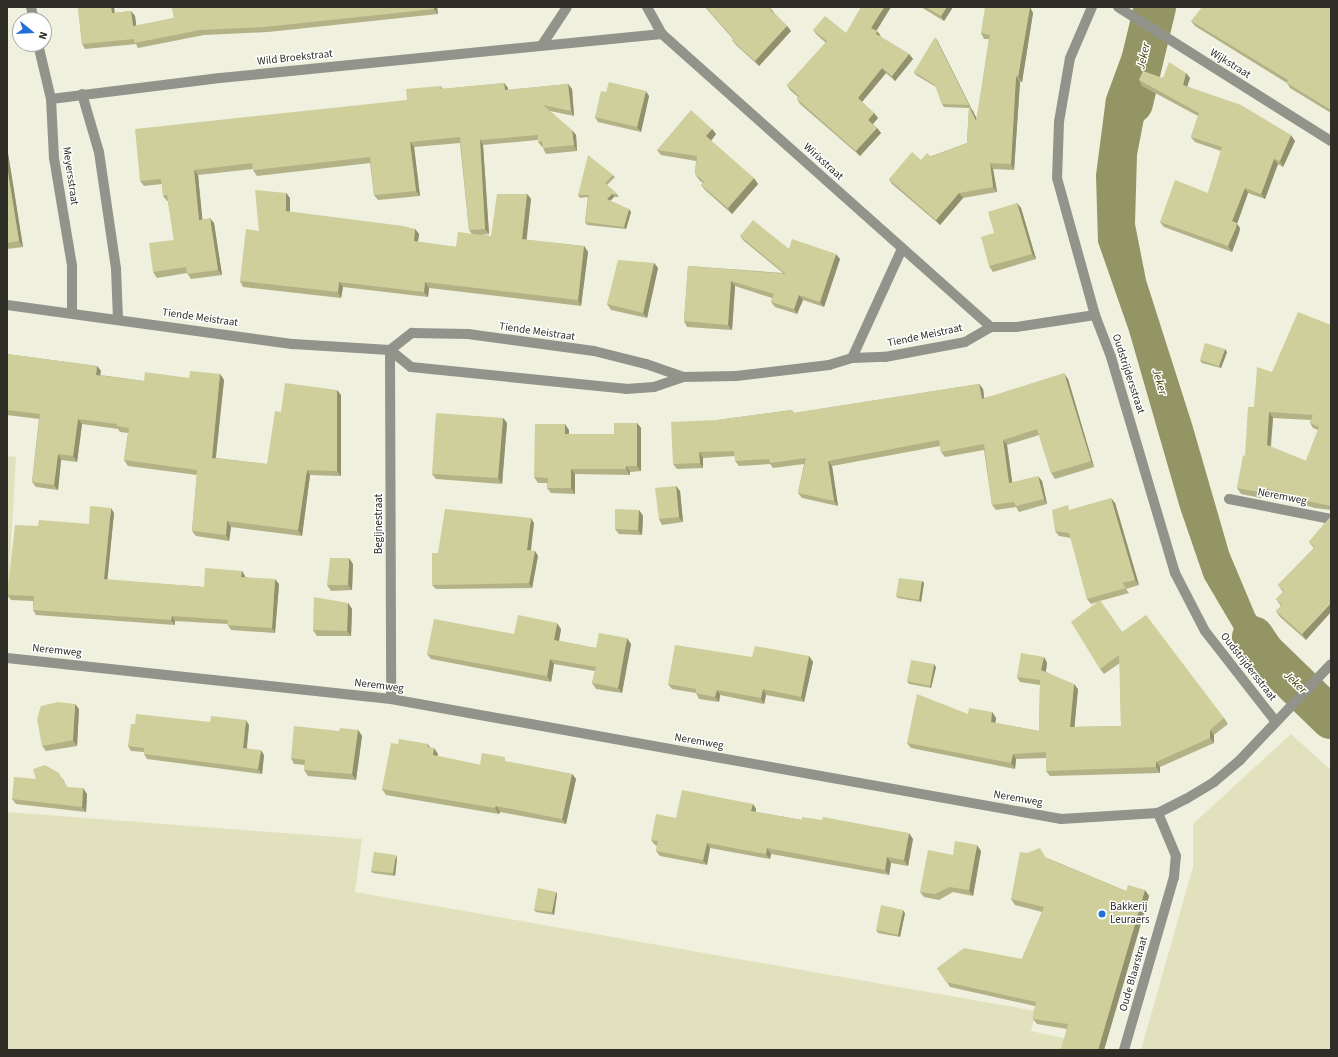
<!DOCTYPE html>
<html>
<head>
<meta charset="utf-8">
<style>
	body { margin:0 }
	#map { position:relative; width:1338px; height:1057px; overflow:hidden; background:#eff0de; font-family:"Source Sans 3",sans-serif }
	div>[style] { position:absolute }
	[style*='--x'] { left:calc(var(--x)*1px); top:calc(var(--y)*1px); width:calc(var(--w)*1px); rotate:calc(var(--a)*1deg) }
	.green>* { inset:0; background:#e1e2bd }
	.water>* { inset:0; background:#949564 }
	.river>* { height:42px; margin:-21px; padding:0 21px; transform-origin:21px; border-radius:21px; background:#949564 }
	.minor>* { height:10px; margin:-5px; padding:0 5px; transform-origin:5px; border-radius:5px; background:#92938b }
	.wall>* { inset:0; background:#b2b286 }
	.shaded-wall>* { inset:0; background:#91916d }
	.building>* { inset:0; background:#cfcf9c }
	.dots>* { width:11px; height:11px; translate:-50% -50%; box-sizing:border-box; border:2px solid #fff; border-radius:50% }
	span { translate:-50% -50%; white-space:nowrap; text-align:center; line-height:1.15; -webkit-text-stroke:3px #fff; paint-order:stroke }
	.street-label { font-size:11px; color:#2e2e27 }
	.poi-label { font-size:11px; color:#2e2e27 }
	.left { translate:0 -50%; text-align:left }
	.water-label { font-size:12px; color:#403e00; font-style:italic }
	.frame { position:absolute; inset:0; border:8px solid #2e2e27; pointer-events:none }
	.north { position:absolute; left:12px; top:12px; width:40px; height:40px; box-sizing:border-box; background:#fff; border:1px solid #ababa9; border-radius:50%; rotate:108deg; font-size:11px; font-weight:700; line-height:16px; text-align:center; color:#2e2e27 }
	.north::after { content:''; display:block; margin:auto; width:14px; height:18px; background:#236fda; clip-path:polygon(50% 0,100% 100%,50% 72%,0 100%) }
</style>
</head>
<body>
<div id="map">
	<div class="green">
		<i style="clip-path:polygon(7px 456px,16px 457px,7px 617px)"></i>
		<i style="clip-path:polygon(1291px 734px,1331px 770px,1331px 1050px,1141px 1050px,1193px 867px,1193px 824px)"></i>
		<i style="clip-path:polygon(7px 812px,362px 839px,355px 892px,1036px 1011px,1031px 1031px,1068px 1039px,1065px 1050px,7px 1050px)"></i>
	</div>
	<div class="water">
		<i style="clip-path:polygon(1128px 38px,1157px 51px,1137px 155px,1135px 224px,1146px 280px,1192px 424px,1229px 552px,1255px 614px,1299px 672px,1279px 695px,1247px 651px,1204px 578px,1180px 508px,1129px 331px,1098px 242px,1096px 175px,1106px 98px)"></i>
		<i style="clip-path:polygon(1331px 692px,1331px 736px,1310px 717px)"></i>
	</div>
	<div class="river">
		<i style="--x:1132;--y:103;--w:99;--a:-76.5"></i>
		<i style="--x:1253;--y:637;--w:18;--a:56"></i>
		<i style="--x:1263;--y:652;--w:95;--a:44.1"></i>
	</div>
	<div class="minor">
		<i style="--x:31;--y:7;--w:13;--a:77"></i>
		<i style="--x:647;--y:7;--w:31;--a:61"></i>
		<i style="--x:662;--y:34;--w:441;--a:41.7"></i>
		<i style="--x:1092;--y:7;--w:56;--a:113.3"></i>
		<i style="--x:1070;--y:58;--w:65;--a:99.8"></i>
		<i style="--x:1059;--y:122;--w:56;--a:92"></i>
		<i style="--x:1057;--y:178;--w:142;--a:74.5"></i>
		<i style="--x:1095;--y:315;--w:45;--a:69.1"></i>
		<i style="--x:1111;--y:357;--w:225;--a:73.5"></i>
		<i style="--x:1175;--y:573;--w:65;--a:62.7"></i>
		<i style="--x:1205;--y:631;--w:115;--a:52"></i>
		<i style="--x:1118;--y:7;--w:252;--a:32.2"></i>
		<i style="--x:38;--y:44;--w:57;--a:76.7"></i>
		<i style="--x:51;--y:99;--w:59;--a:87.1"></i>
		<i style="--x:54;--y:158;--w:109;--a:80.5"></i>
		<i style="--x:72;--y:266;--w:47;--a:90"></i>
		<i style="--x:542;--y:45;--w:45;--a:-56.7"></i>
		<i style="--x:82;--y:94;--w:60;--a:73.7"></i>
		<i style="--x:99;--y:152;--w:118;--a:81.7"></i>
		<i style="--x:116;--y:269;--w:49;--a:87.7"></i>
		<i style="--x:51;--y:99;--w:170;--a:-7.1"></i>
		<i style="--x:220;--y:78;--w:444;--a:-5.7"></i>
		<i style="--x:7;--y:305;--w:289;--a:7.8"></i>
		<i style="--x:293;--y:344;--w:97;--a:3.5"></i>
		<i style="--x:390;--y:350;--w:27;--a:39"></i>
		<i style="--x:411;--y:367;--w:216;--a:5.8"></i>
		<i style="--x:626;--y:389;--w:28;--a:-4"></i>
		<i style="--x:654;--y:387;--w:31;--a:-19"></i>
		<i style="--x:683;--y:377;--w:53;--a:-1.1"></i>
		<i style="--x:736;--y:376;--w:94;--a:-6.7"></i>
		<i style="--x:829;--y:365;--w:24;--a:-17"></i>
		<i style="--x:852;--y:358;--w:33;--a:-2"></i>
		<i style="--x:885;--y:357;--w:81;--a:-10.6"></i>
		<i style="--x:965;--y:342;--w:30;--a:-30"></i>
		<i style="--x:991;--y:327;--w:25;--a:0"></i>
		<i style="--x:1016;--y:327;--w:80;--a:-8.6"></i>
		<i style="--x:390;--y:350;--w:349;--a:89.8"></i>
		<i style="--x:390;--y:350;--w:28;--a:-38"></i>
		<i style="--x:412;--y:333;--w:56;--a:1"></i>
		<i style="--x:468;--y:334;--w:127;--a:7.7"></i>
		<i style="--x:594;--y:351;--w:54;--a:14"></i>
		<i style="--x:646;--y:364;--w:39;--a:19"></i>
		<i style="--x:852;--y:358;--w:120;--a:-65.4"></i>
		<i style="--x:1229;--y:499;--w:104;--a:11.1"></i>
		<i style="--x:7;--y:658;--w:386;--a:6.1"></i>
		<i style="--x:391;--y:699;--w:681;--a:10.15"></i>
		<i style="--x:1061;--y:819;--w:97;--a:-3.5"></i>
		<i style="--x:1158;--y:813;--w:31;--a:-27"></i>
		<i style="--x:1186;--y:799;--w:33;--a:-31"></i>
		<i style="--x:1214;--y:782;--w:34;--a:-40"></i>
		<i style="--x:1240;--y:760;--w:132;--a:-46.5"></i>
		<i style="--x:1124;--y:1050;--w:180;--a:-73.9"></i>
		<i style="--x:1174;--y:877;--w:21;--a:-85"></i>
		<i style="--x:1176;--y:856;--w:47;--a:-112.7"></i>
	</div>
	<div class="wall">
		<i style="clip-path:polygon(78px 7px,114px 7px,115px 13px,131px 11px,135px 16px,136px 26px,174px 18px,172px 7px,437px 7px,438px 14px,268px 32px,204px 35px,138px 48px,136px 44px,85px 49px,82px 44px)"></i>
		<i style="clip-path:polygon(705px 7px,770px 7px,775px 14px,787px 26px,791px 31px,759px 66px,736px 45px,732px 40px,733px 39px)"></i>
		<i style="clip-path:polygon(891px 7px,876px 31px,881px 37px,909px 54px,913px 59px,895px 81px,886px 73px,862px 102px,874px 113px,878px 118px,873px 124px,877px 128px,881px 133px,860px 156px,800px 104px,797px 99px,798px 97px,790px 90px,787px 85px,826px 43px,817px 35px,813px 30px,846px 33px)"></i>
		<i style="clip-path:polygon(921px 7px,953px 7px,944px 21px)"></i>
		<i style="clip-path:polygon(1030px 7px,1033px 13px,1022px 82px,1020px 82px,1014px 170px,993px 169px,997px 192px,963px 198px,940px 225px,892px 184px,889px 179px,921px 160px,967px 143px,969px 108px,944px 107px,942px 104px,936px 87px,916px 75px,914px 72px,937px 40px,971px 108px,977px 119px,989px 39px,984px 39px,981px 33px)"></i>
		<i style="clip-path:polygon(1331px 7px,1331px 113px,1290px 88px,1287px 83px,1195px 26px,1191px 21px)"></i>
		<i style="clip-path:polygon(1186px 73px,1190px 78px,1187px 86px,1295px 141px,1283px 167px,1278px 164px,1265px 199px,1248px 193px,1237px 224px,1240px 228px,1239px 233px,1232px 252px,1164px 227px,1160px 222px,1208px 193px,1221px 151px,1195px 142px,1191px 137px,1198px 116px,1142px 86px,1139px 80px,1163px 78px)"></i>
		<i style="clip-path:polygon(504px 83px,508px 88px,508px 90px,568px 84px,572px 89px,574px 116px,550px 111px,576px 135px,577px 151px,546px 154px,543px 148px,543px 147px,542px 147px,538px 142px,538px 140px,483px 145px,489px 234px,481px 235px,491px 236px,527px 194px,531px 199px,526px 240px,584px 246px,588px 252px,581px 306px,429px 288px,428px 297px,343px 287px,341px 298px,243px 287px,240px 281px,259px 231px,286px 193px,290px 198px,290px 212px,415px 229px,419px 234px,418px 242px,456px 247px,472px 234px,469px 230px,460px 143px,414px 147px,420px 196px,378px 200px,374px 195px,370px 163px,257px 176px,253px 170px,253px 169px,198px 175px,202px 219px,214px 223px,222px 275px,191px 279px,187px 273px,157px 278px,153px 272px,174px 240px,168px 201px,167px 201px,163px 196px,162px 184px,144px 186px,140px 181px,407px 100px,441px 86px,443px 89px)"></i>
		<i style="clip-path:polygon(606px 92px,649px 96px,641px 132px,598px 122px,595px 117px)"></i>
		<i style="clip-path:polygon(712px 129px,716px 134px,711px 141px,758px 184px,732px 214px,705px 190px,701px 185px,703px 183px,699px 180px,695px 174px,696px 161px,661px 155px,657px 150px)"></i>
		<i style="clip-path:polygon(7px 147px,23px 247px,7px 249px)"></i>
		<i style="clip-path:polygon(613px 175px,615px 177px,607px 185px,617px 194px,619px 197px,614px 197px,610px 201px,631px 212px,626px 229px,587px 225px,585px 222px,588px 197px,580px 198px,578px 195px)"></i>
		<i style="clip-path:polygon(1017px 203px,1021px 208px,1036px 259px,993px 272px,989px 266px,994px 233px)"></i>
		<i style="clip-path:polygon(740px 236px,789px 249px,840px 259px,824px 307px,803px 300px,797px 314px,775px 307px,771px 302px,772px 298px,735px 286px,732px 330px,687px 327px,684px 321px,688px 266px,783px 273px,744px 241px)"></i>
		<i style="clip-path:polygon(654px 263px,658px 268px,647px 318px,611px 310px,607px 304px)"></i>
		<i style="clip-path:polygon(evenodd,1331px 325px,1331px 510px,1315px 508px,1301px 504px,1298px 500px,1262px 492px,1261px 498px,1241px 494px,1237px 488px,1245px 456px,1254px 407px,1272px 372px,1331px 325px,1273px 418px,1311px 420px,1310px 423px,1313px 428px,1318px 430px,1306px 461px,1271px 447px,1273px 418px)"></i>
		<i style="clip-path:polygon(1227px 352px,1221px 368px,1202px 363px,1200px 360px)"></i>
		<i style="clip-path:polygon(7px 354px,97px 366px,101px 371px,100px 375px,144px 381px,189px 378px,220px 374px,224px 380px,216px 458px,267px 464px,281px 412px,341px 395px,341px 476px,310px 475px,302px 536px,231px 527px,229px 541px,196px 536px,192px 531px,197px 475px,128px 466px,124px 460px,128px 433px,120px 432px,118px 429px,82px 424px,77px 462px,61px 460px,58px 490px,36px 487px,32px 482px,39px 419px,7px 415px)"></i>
		<i style="clip-path:polygon(1068px 379px,1094px 467px,1055px 479px,1051px 473px,1039px 435px,1007px 445px,1012px 482px,1042px 481px,1047px 504px,1019px 512px,1016px 507px,996px 510px,992px 505px,984px 450px,945px 457px,941px 452px,940px 446px,832px 466px,838px 506px,802px 498px,798px 493px,804px 464px,773px 468px,770px 464px,739px 466px,735px 461px,735px 456px,703px 458px,703px 468px,677px 469px,673px 464px,717px 420px,792px 410px,794px 413px,979px 384px,983px 389px,984px 398px)"></i>
		<i style="clip-path:polygon(503px 418px,507px 423px,502px 484px,436px 479px,432px 474px)"></i>
		<i style="clip-path:polygon(637px 423px,641px 428px,641px 471px,630px 472px,630px 475px,575px 474px,575px 494px,551px 493px,547px 488px,547px 483px,538px 483px,534px 477px,569px 430px,569px 434px,614px 434px)"></i>
		<i style="clip-path:polygon(676px 486px,680px 491px,683px 522px,662px 525px,659px 519px)"></i>
		<i style="clip-path:polygon(1115px 503px,1139px 585px,1126px 589px,1129px 593px,1100px 601px,1122px 632px,1224px 718px,1228px 724px,1214px 735px,1214px 743px,1160px 767px,1160px 773px,1050px 776px,1046px 771px,1046px 758px,1016px 759px,1015px 769px,911px 748px,907px 743px,968px 714px,992px 712px,996px 718px,995px 723px,1039px 731px,1040px 685px,1020px 682px,1017px 677px,1044px 657px,1047px 663px,1046px 672px,1078px 689px,1074px 727px,1121px 726px,1120px 663px,1104px 674px,1100px 669px,1097px 602px,1091px 604px,1087px 599px,1071px 538px,1059px 536px,1055px 531px,1071px 510px)"></i>
		<i style="clip-path:polygon(639px 510px,643px 516px,642px 535px,619px 534px,615px 529px)"></i>
		<i style="clip-path:polygon(114px 513px,107px 580px,204px 587px,242px 571px,245px 577px,279px 584px,275px 633px,231px 630px,227px 624px,175px 621px,175px 625px,36px 615px,33px 610px,33px 601px,11px 600px,7px 595px,89px 524px)"></i>
		<i style="clip-path:polygon(1331px 516px,1306px 640px,1280px 617px,1276px 611px,1281px 606px,1276px 599px,1283px 592px,1278px 585px,1314px 548px,1309px 542px)"></i>
		<i style="clip-path:polygon(534px 523px,531px 551px,535px 551px,538px 556px,532px 588px,436px 589px,432px 585px,438px 553px)"></i>
		<i style="clip-path:polygon(353px 564px,352px 590px,331px 591px,327px 585px)"></i>
		<i style="clip-path:polygon(922px 581px,924px 583px,921px 602px,898px 598px,896px 596px)"></i>
		<i style="clip-path:polygon(348px 603px,352px 609px,351px 636px,317px 636px,313px 630px)"></i>
		<i style="clip-path:polygon(561px 629px,559px 641px,596px 648px,631px 644px,622px 693px,596px 689px,592px 683px,595px 671px,554px 664px,551px 682px,431px 659px,427px 654px,514px 634px)"></i>
		<i style="clip-path:polygon(809px 656px,813px 662px,804px 702px,766px 695px,764px 704px,720px 695px,719px 702px,699px 699px,696px 693px,672px 689px,668px 684px,752px 657px)"></i>
		<i style="clip-path:polygon(936px 667px,931px 688px,909px 684px,907px 681px)"></i>
		<i style="clip-path:polygon(79px 709px,77px 746px,46px 751px,42px 746px)"></i>
		<i style="clip-path:polygon(210px 722px,249px 725px,247px 748px,264px 755px,262px 774px,147px 759px,144px 754px,144px 752px,131px 751px,128px 746px,135px 724px)"></i>
		<i style="clip-path:polygon(358px 730px,362px 736px,356px 780px,308px 776px,304px 770px,305px 765px,294px 764px,291px 758px,339px 731px)"></i>
		<i style="clip-path:polygon(428px 744px,430px 747px,438px 754px,437px 756px,480px 765px,508px 762px,572px 774px,576px 779px,566px 824px,500px 812px,499px 814px,386px 795px,382px 789px)"></i>
		<i style="clip-path:polygon(36px 779px,63px 779px,67px 787px,87px 794px,86px 812px,16px 804px,12px 799px)"></i>
		<i style="clip-path:polygon(753px 804px,756px 809px,756px 812px,802px 820px,913px 839px,908px 866px,891px 863px,889px 875px,771px 854px,770px 859px,710px 848px,707px 865px,660px 856px,656px 851px,657px 846px,655px 845px,651px 840px,676px 818px)"></i>
		<i style="clip-path:polygon(981px 851px,973px 896px,953px 892px,939px 900px,924px 897px,920px 892px,953px 855px)"></i>
		<i style="clip-path:polygon(397px 858px,395px 876px,373px 873px,371px 871px)"></i>
		<i style="clip-path:polygon(1047px 858px,1126px 891px,1145px 890px,1149px 896px,1104px 1050px,1061px 1050px,1067px 1029px,1037px 1024px,1033px 1019px,1035px 1006px,950px 987px,937px 968px,1022px 959px,1042px 912px,1015px 905px,1011px 899px)"></i>
		<i style="clip-path:polygon(556px 892px,557px 894px,554px 915px,536px 912px,534px 910px)"></i>
		<i style="clip-path:polygon(905px 913px,900px 937px,878px 933px,876px 930px)"></i>
	</div>
	<div class="shaded-wall">
		<i style="clip-path:polygon(111px 7px,114px 7px,115px 18px,112px 13px)"></i>
		<i style="clip-path:polygon(434px 7px,437px 7px,438px 14px,434px 9px)"></i>
		<i style="clip-path:polygon(884px 7px,891px 7px,875px 33px,871px 28px)"></i>
		<i style="clip-path:polygon(947px 7px,953px 7px,944px 21px,941px 16px)"></i>
		<i style="clip-path:polygon(1030px 7px,1033px 13px,1022px 82px,1018px 77px)"></i>
		<i style="clip-path:polygon(131px 11px,135px 16px,137px 31px,133px 26px)"></i>
		<i style="clip-path:polygon(787px 26px,791px 31px,759px 66px,755px 61px)"></i>
		<i style="clip-path:polygon(877px 31px,881px 36px,876px 34px)"></i>
		<i style="clip-path:polygon(935px 37px,937px 40px,971px 108px,969px 105px)"></i>
		<i style="clip-path:polygon(909px 54px,913px 59px,895px 81px,892px 76px)"></i>
		<i style="clip-path:polygon(882px 68px,886px 73px,861px 103px,858px 98px)"></i>
		<i style="clip-path:polygon(1186px 73px,1190px 78px,1186px 90px,1183px 85px)"></i>
		<i style="clip-path:polygon(1016px 76px,1020px 82px,1014px 170px,1011px 164px)"></i>
		<i style="clip-path:polygon(504px 83px,508px 88px,508px 95px,505px 90px)"></i>
		<i style="clip-path:polygon(568px 84px,572px 89px,574px 116px,571px 111px)"></i>
		<i style="clip-path:polygon(646px 91px,649px 96px,641px 132px,637px 127px)"></i>
		<i style="clip-path:polygon(969px 106px,973px 111px,980px 126px,976px 121px)"></i>
		<i style="clip-path:polygon(874px 113px,878px 118px,872px 125px,868px 120px)"></i>
		<i style="clip-path:polygon(877px 128px,881px 133px,860px 156px,856px 151px)"></i>
		<i style="clip-path:polygon(712px 129px,716px 134px,710px 142px,706px 136px)"></i>
		<i style="clip-path:polygon(572px 130px,576px 135px,577px 151px,574px 145px)"></i>
		<i style="clip-path:polygon(1291px 135px,1295px 141px,1283px 167px,1280px 161px)"></i>
		<i style="clip-path:polygon(480px 140px,483px 145px,489px 234px,485px 229px)"></i>
		<i style="clip-path:polygon(410px 142px,414px 147px,420px 196px,416px 191px)"></i>
		<i style="clip-path:polygon(7px 147px,23px 247px,19px 241px,7px 166px)"></i>
		<i style="clip-path:polygon(1274px 159px,1278px 164px,1265px 199px,1261px 194px)"></i>
		<i style="clip-path:polygon(990px 163px,993px 169px,997px 192px,993px 187px)"></i>
		<i style="clip-path:polygon(194px 170px,198px 175px,203px 225px,199px 220px)"></i>
		<i style="clip-path:polygon(754px 178px,758px 184px,732px 214px,728px 208px)"></i>
		<i style="clip-path:polygon(1245px 188px,1248px 193px,1237px 224px,1240px 228px,1239px 233px,1232px 252px,1228px 246px,1232px 221px)"></i>
		<i style="clip-path:polygon(286px 193px,290px 198px,290px 217px,286px 211px)"></i>
		<i style="clip-path:polygon(959px 193px,963px 198px,940px 225px,936px 220px)"></i>
		<i style="clip-path:polygon(527px 194px,531px 199px,526px 245px,522px 239px)"></i>
		<i style="clip-path:polygon(612px 194px,614px 197px,609px 202px,607px 199px)"></i>
		<i style="clip-path:polygon(1017px 203px,1021px 208px,1036px 259px,1032px 254px)"></i>
		<i style="clip-path:polygon(629px 209px,631px 212px,626px 229px,624px 227px)"></i>
		<i style="clip-path:polygon(210px 218px,214px 223px,222px 275px,218px 270px)"></i>
		<i style="clip-path:polygon(415px 229px,419px 234px,417px 246px,414px 241px)"></i>
		<i style="clip-path:polygon(584px 246px,588px 252px,581px 306px,578px 300px)"></i>
		<i style="clip-path:polygon(836px 254px,840px 259px,824px 307px,820px 302px)"></i>
		<i style="clip-path:polygon(654px 263px,658px 268px,647px 318px,643px 313px)"></i>
		<i style="clip-path:polygon(731px 281px,735px 286px,732px 330px,728px 325px)"></i>
		<i style="clip-path:polygon(339px 282px,343px 287px,341px 298px,338px 292px)"></i>
		<i style="clip-path:polygon(425px 282px,429px 288px,428px 297px,424px 292px)"></i>
		<i style="clip-path:polygon(799px 295px,803px 300px,797px 314px,794px 309px)"></i>
		<i style="clip-path:polygon(1225px 349px,1227px 352px,1221px 368px,1219px 366px)"></i>
		<i style="clip-path:polygon(97px 366px,101px 371px,99px 380px,96px 375px)"></i>
		<i style="clip-path:polygon(1064px 373px,1068px 379px,1094px 467px,1091px 461px)"></i>
		<i style="clip-path:polygon(220px 374px,224px 380px,215px 463px,212px 458px)"></i>
		<i style="clip-path:polygon(979px 384px,983px 389px,985px 404px,982px 399px)"></i>
		<i style="clip-path:polygon(337px 390px,341px 395px,341px 476px,337px 471px)"></i>
		<i style="clip-path:polygon(1269px 412px,1273px 418px,1270px 450px,1267px 445px)"></i>
		<i style="clip-path:polygon(503px 418px,507px 423px,502px 484px,498px 478px)"></i>
		<i style="clip-path:polygon(78px 419px,82px 424px,77px 462px,73px 456px)"></i>
		<i style="clip-path:polygon(637px 423px,641px 428px,641px 471px,637px 466px)"></i>
		<i style="clip-path:polygon(565px 424px,569px 430px,569px 440px,565px 434px)"></i>
		<i style="clip-path:polygon(1003px 440px,1007px 445px,1013px 488px,1009px 483px)"></i>
		<i style="clip-path:polygon(699px 452px,703px 458px,703px 468px,700px 463px)"></i>
		<i style="clip-path:polygon(58px 454px,61px 460px,58px 490px,54px 485px)"></i>
		<i style="clip-path:polygon(828px 461px,832px 466px,838px 506px,834px 501px)"></i>
		<i style="clip-path:polygon(626px 466px,630px 472px,630px 475px,626px 469px)"></i>
		<i style="clip-path:polygon(571px 469px,575px 474px,575px 494px,571px 488px)"></i>
		<i style="clip-path:polygon(307px 470px,310px 475px,302px 536px,298px 530px)"></i>
		<i style="clip-path:polygon(1038px 476px,1042px 481px,1047px 504px,1044px 499px)"></i>
		<i style="clip-path:polygon(676px 486px,680px 491px,683px 522px,679px 517px)"></i>
		<i style="clip-path:polygon(1259px 487px,1262px 492px,1261px 498px,1258px 492px)"></i>
		<i style="clip-path:polygon(1111px 498px,1115px 503px,1139px 585px,1135px 580px)"></i>
		<i style="clip-path:polygon(111px 508px,114px 513px,107px 584px,104px 579px)"></i>
		<i style="clip-path:polygon(639px 510px,643px 516px,642px 535px,638px 530px)"></i>
		<i style="clip-path:polygon(531px 518px,534px 523px,530px 555px,527px 550px)"></i>
		<i style="clip-path:polygon(227px 521px,231px 527px,229px 541px,226px 535px)"></i>
		<i style="clip-path:polygon(535px 551px,538px 556px,532px 588px,529px 583px)"></i>
		<i style="clip-path:polygon(349px 558px,353px 564px,352px 590px,348px 585px)"></i>
		<i style="clip-path:polygon(242px 571px,245px 576px,245px 582px,241px 577px)"></i>
		<i style="clip-path:polygon(275px 579px,279px 584px,275px 633px,272px 628px)"></i>
		<i style="clip-path:polygon(922px 581px,924px 583px,921px 602px,919px 600px)"></i>
		<i style="clip-path:polygon(348px 603px,352px 609px,351px 636px,347px 631px)"></i>
		<i style="clip-path:polygon(1331px 603px,1331px 612px,1306px 640px,1302px 634px)"></i>
		<i style="clip-path:polygon(172px 616px,175px 621px,175px 625px,171px 620px)"></i>
		<i style="clip-path:polygon(557px 623px,561px 629px,558px 646px,554px 640px)"></i>
		<i style="clip-path:polygon(627px 638px,631px 644px,622px 693px,618px 688px)"></i>
		<i style="clip-path:polygon(809px 656px,813px 662px,804px 702px,801px 697px)"></i>
		<i style="clip-path:polygon(1044px 657px,1047px 663px,1045px 676px,1041px 670px)"></i>
		<i style="clip-path:polygon(550px 659px,554px 664px,551px 682px,547px 676px)"></i>
		<i style="clip-path:polygon(934px 664px,936px 667px,931px 688px,930px 686px)"></i>
		<i style="clip-path:polygon(1074px 684px,1078px 689px,1074px 733px,1070px 727px)"></i>
		<i style="clip-path:polygon(763px 689px,766px 695px,764px 704px,761px 698px)"></i>
		<i style="clip-path:polygon(717px 690px,720px 695px,719px 702px,715px 697px)"></i>
		<i style="clip-path:polygon(75px 704px,79px 709px,77px 746px,73px 740px)"></i>
		<i style="clip-path:polygon(992px 712px,996px 718px,995px 727px,991px 722px)"></i>
		<i style="clip-path:polygon(246px 720px,249px 725px,246px 753px,243px 748px)"></i>
		<i style="clip-path:polygon(358px 730px,362px 736px,356px 780px,352px 774px)"></i>
		<i style="clip-path:polygon(1210px 730px,1214px 735px,1214px 743px,1210px 738px)"></i>
		<i style="clip-path:polygon(434px 748px,438px 754px,436px 761px,433px 755px)"></i>
		<i style="clip-path:polygon(261px 750px,264px 755px,262px 774px,258px 769px)"></i>
		<i style="clip-path:polygon(1013px 754px,1016px 759px,1015px 769px,1011px 763px)"></i>
		<i style="clip-path:polygon(1156px 762px,1160px 767px,1160px 773px,1156px 767px)"></i>
		<i style="clip-path:polygon(572px 774px,576px 779px,566px 824px,562px 819px)"></i>
		<i style="clip-path:polygon(83px 788px,87px 794px,86px 812px,82px 807px)"></i>
		<i style="clip-path:polygon(753px 804px,756px 809px,755px 816px,751px 811px)"></i>
		<i style="clip-path:polygon(496px 806px,500px 812px,499px 814px,495px 808px)"></i>
		<i style="clip-path:polygon(909px 833px,913px 839px,908px 866px,904px 860px)"></i>
		<i style="clip-path:polygon(707px 843px,710px 848px,707px 865px,703px 860px)"></i>
		<i style="clip-path:polygon(977px 845px,981px 851px,973px 896px,969px 890px)"></i>
		<i style="clip-path:polygon(767px 848px,771px 854px,770px 859px,766px 854px)"></i>
		<i style="clip-path:polygon(396px 855px,397px 858px,395px 876px,393px 873px)"></i>
		<i style="clip-path:polygon(887px 857px,891px 863px,889px 875px,885px 870px)"></i>
		<i style="clip-path:polygon(1145px 890px,1149px 896px,1104px 1050px,1098px 1050px)"></i>
		<i style="clip-path:polygon(556px 892px,557px 894px,554px 915px,552px 912px)"></i>
		<i style="clip-path:polygon(903px 910px,905px 913px,900px 937px,898px 935px)"></i>
	</div>
	<div class="building">
		<i style="clip-path:polygon(78px 7px,111px 7px,112px 13px,131px 11px,133px 26px,174px 18px,172px 7px,434px 7px,434px 9px,264px 27px,200px 30px,134px 43px,134px 39px,82px 44px)"></i>
		<i style="clip-path:polygon(706px 7px,770px 7px,771px 8px,770px 10px,787px 26px,755px 61px,732px 40px,733px 38px)"></i>
		<i style="clip-path:polygon(861px 7px,884px 7px,871px 28px,877px 31px,876px 34px,909px 54px,892px 76px,882px 68px,858px 98px,874px 113px,868px 120px,877px 128px,856px 151px,797px 99px,799px 96px,787px 85px,827px 41px,813px 30px,825px 16px,846px 33px)"></i>
		<i style="clip-path:polygon(926px 7px,947px 7px,941px 16px)"></i>
		<i style="clip-path:polygon(985px 7px,1030px 7px,1018px 77px,1016px 76px,1011px 164px,990px 163px,993px 187px,959px 193px,936px 220px,889px 179px,912px 152px,921px 160px,927px 153px,931px 157px,967px 143px,969px 106px,976px 121px,990px 35px,981px 33px)"></i>
		<i style="clip-path:polygon(1202px 7px,1331px 7px,1331px 110px,1287px 83px,1288px 80px,1191px 21px)"></i>
		<i style="clip-path:polygon(935px 37px,969px 105px,942px 104px,935px 85px,914px 72px)"></i>
		<i style="clip-path:polygon(1169px 62px,1186px 73px,1183px 85px,1241px 105px,1291px 135px,1280px 161px,1274px 159px,1261px 194px,1245px 188px,1232px 221px,1237px 223px,1236px 228px,1228px 246px,1160px 222px,1175px 180px,1208px 193px,1222px 147px,1191px 137px,1199px 113px,1139px 80px,1143px 71px,1163px 78px)"></i>
		<i style="clip-path:polygon(609px 82px,646px 91px,637px 127px,595px 117px,601px 91px,606px 92px)"></i>
		<i style="clip-path:polygon(504px 83px,505px 90px,568px 84px,571px 111px,543px 105px,572px 130px,574px 145px,543px 148px,542px 141px,538px 142px,538px 135px,480px 140px,485px 229px,469px 230px,460px 137px,410px 142px,416px 191px,374px 195px,370px 157px,253px 170px,252px 163px,194px 170px,199px 220px,210px 218px,218px 270px,187px 274px,186px 267px,153px 272px,149px 243px,174px 240px,167px 195px,163px 196px,161px 179px,140px 181px,135px 129px,407px 100px,406px 89px,441px 86px,441px 89px)"></i>
		<i style="clip-path:polygon(691px 110px,712px 129px,706px 136px,754px 178px,728px 208px,701px 185px,704px 182px,695px 174px,697px 156px,657px 150px)"></i>
		<i style="clip-path:polygon(588px 155px,613px 175px,605px 183px,617px 194px,612px 194px,607px 199px,629px 209px,624px 227px,585px 222px,589px 195px,578px 195px)"></i>
		<i style="clip-path:polygon(7px 166px,19px 241px,7px 243px)"></i>
		<i style="clip-path:polygon(255px 190px,286px 193px,286px 211px,403px 226px,415px 229px,414px 241px,456px 247px,458px 232px,491px 236px,497px 194px,527px 194px,522px 239px,584px 246px,578px 300px,425px 282px,424px 292px,339px 282px,338px 292px,240px 281px,246px 229px,259px 231px)"></i>
		<i style="clip-path:polygon(1017px 203px,1032px 254px,989px 266px,981px 237px,994px 233px,988px 212px)"></i>
		<i style="clip-path:polygon(753px 220px,789px 249px,792px 239px,836px 254px,820px 302px,799px 295px,794px 309px,771px 302px,774px 294px,731px 281px,728px 325px,684px 321px,688px 266px,786px 274px,740px 236px)"></i>
		<i style="clip-path:polygon(618px 260px,654px 263px,643px 313px,607px 304px)"></i>
		<i style="clip-path:polygon(evenodd,1298px 312px,1331px 325px,1331px 506px,1312px 502px,1297px 499px,1299px 496px,1259px 487px,1258px 492px,1237px 488px,1243px 455px,1245px 456px,1248px 407px,1254px 407px,1257px 367px,1272px 372px,1298px 312px,1269px 412px,1313px 415px,1310px 423px,1319px 427px,1306px 461px,1267px 445px,1269px 412px)"></i>
		<i style="clip-path:polygon(1205px 343px,1225px 349px,1219px 366px,1200px 360px)"></i>
		<i style="clip-path:polygon(7px 354px,97px 366px,96px 375px,144px 381px,145px 372px,189px 378px,190px 371px,220px 374px,212px 458px,267px 464px,275px 411px,281px 412px,285px 383px,337px 390px,337px 471px,307px 470px,298px 530px,227px 521px,226px 535px,192px 531px,197px 470px,124px 460px,129px 428px,117px 426px,117px 424px,78px 419px,73px 456px,58px 454px,54px 485px,32px 482px,40px 414px,7px 410px)"></i>
		<i style="clip-path:polygon(1064px 373px,1091px 461px,1051px 473px,1037px 429px,1003px 440px,1009px 483px,1038px 476px,1044px 499px,1016px 506px,1014px 502px,992px 505px,984px 444px,941px 452px,939px 440px,828px 461px,834px 501px,798px 493px,806px 458px,770px 463px,769px 459px,735px 461px,734px 451px,699px 452px,700px 463px,673px 464px,671px 422px,717px 420px,792px 410px,793px 413px,979px 384px,982px 399px)"></i>
		<i style="clip-path:polygon(436px 413px,503px 418px,498px 478px,432px 474px)"></i>
		<i style="clip-path:polygon(614px 423px,637px 423px,637px 466px,626px 466px,626px 469px,571px 469px,571px 488px,547px 488px,548px 478px,534px 477px,535px 424px,565px 424px,565px 434px,614px 434px)"></i>
		<i style="clip-path:polygon(676px 486px,679px 517px,659px 519px,655px 488px)"></i>
		<i style="clip-path:polygon(1111px 498px,1135px 580px,1122px 583px,1126px 588px,1087px 599px,1069px 533px,1055px 531px,1052px 510px,1068px 505px,1069px 510px)"></i>
		<i style="clip-path:polygon(90px 506px,111px 508px,104px 579px,204px 587px,205px 568px,242px 571px,241px 577px,275px 579px,272px 628px,227px 625px,228px 620px,172px 616px,171px 620px,33px 610px,34px 596px,7px 595px,15px 525px,38px 526px,39px 520px,89px 524px)"></i>
		<i style="clip-path:polygon(445px 509px,531px 518px,527px 550px,535px 551px,529px 583px,432px 585px,432px 553px,438px 553px)"></i>
		<i style="clip-path:polygon(615px 509px,639px 510px,638px 530px,615px 529px)"></i>
		<i style="clip-path:polygon(1331px 516px,1331px 603px,1302px 634px,1276px 611px,1282px 605px,1276px 599px,1284px 591px,1278px 585px,1315px 547px,1309px 542px)"></i>
		<i style="clip-path:polygon(330px 558px,349px 558px,348px 585px,327px 585px)"></i>
		<i style="clip-path:polygon(899px 578px,922px 581px,919px 600px,896px 596px)"></i>
		<i style="clip-path:polygon(314px 597px,348px 603px,347px 631px,313px 630px)"></i>
		<i style="clip-path:polygon(1100px 600px,1122px 632px,1146px 615px,1224px 718px,1210px 730px,1210px 738px,1156px 762px,1156px 767px,1046px 771px,1046px 752px,1013px 754px,1011px 763px,907px 743px,917px 694px,968px 714px,969px 708px,992px 712px,991px 722px,1039px 731px,1040px 680px,1017px 677px,1021px 653px,1044px 657px,1041px 670px,1074px 684px,1070px 727px,1121px 726px,1119px 655px,1100px 669px,1071px 622px)"></i>
		<i style="clip-path:polygon(518px 615px,557px 623px,554px 640px,596px 648px,599px 633px,627px 638px,618px 688px,592px 683px,596px 667px,550px 659px,547px 676px,427px 654px,434px 619px,514px 634px)"></i>
		<i style="clip-path:polygon(675px 645px,752px 657px,755px 646px,809px 656px,801px 697px,763px 689px,761px 698px,717px 690px,715px 697px,696px 693px,696px 689px,668px 684px)"></i>
		<i style="clip-path:polygon(911px 660px,934px 664px,930px 686px,907px 681px)"></i>
		<i style="clip-path:polygon(58px 702px,75px 704px,73px 740px,42px 746px,37px 719px,41px 706px)"></i>
		<i style="clip-path:polygon(136px 714px,210px 722px,211px 716px,246px 720px,243px 748px,261px 750px,258px 769px,144px 754px,144px 748px,128px 746px,131px 724px,135px 724px)"></i>
		<i style="clip-path:polygon(294px 726px,339px 731px,340px 728px,358px 730px,352px 774px,304px 770px,305px 760px,291px 758px)"></i>
		<i style="clip-path:polygon(399px 739px,428px 744px,427px 747px,434px 748px,433px 755px,480px 765px,482px 753px,505px 757px,505px 761px,572px 774px,562px 819px,496px 806px,495px 808px,382px 789px,391px 743px,398px 744px)"></i>
		<i style="clip-path:polygon(45px 765px,59px 773px,67px 787px,83px 788px,82px 807px,12px 799px,14px 777px,36px 779px,33px 769px)"></i>
		<i style="clip-path:polygon(682px 790px,753px 804px,751px 811px,802px 820px,802px 817px,822px 820px,823px 817px,909px 833px,904px 860px,887px 857px,885px 870px,767px 848px,766px 854px,707px 843px,703px 860px,656px 851px,658px 841px,651px 840px,656px 814px,676px 818px)"></i>
		<i style="clip-path:polygon(955px 841px,977px 845px,969px 890px,949px 887px,935px 894px,920px 892px,928px 850px,953px 855px)"></i>
		<i style="clip-path:polygon(1040px 848px,1046px 858px,1126px 891px,1128px 885px,1145px 890px,1098px 1050px,1061px 1050px,1068px 1024px,1033px 1019px,1036px 1002px,946px 982px,937px 968px,964px 948px,1022px 959px,1044px 907px,1011px 899px,1020px 852px,1027px 853px)"></i>
		<i style="clip-path:polygon(374px 852px,396px 855px,393px 873px,371px 871px)"></i>
		<i style="clip-path:polygon(538px 888px,556px 892px,552px 912px,534px 910px)"></i>
		<i style="clip-path:polygon(881px 905px,903px 910px,898px 935px,876px 930px)"></i>
	</div>
	<div class="dots">
		<i style="left:1102px;top:914px;background:#236fda"></i>
	</div>
	<div class="street-label">
		<span style="left:295px;top:58px;rotate:-6deg">Wild Broekstraat</span>
		<span style="left:1230px;top:64px;rotate:32deg">Wijkstraat</span>
		<span style="left:823px;top:162px;rotate:42deg">Wirixstraat</span>
		<span style="left:70px;top:176px;rotate:82deg">Meyersstraat</span>
		<span style="left:200px;top:318px;rotate:8deg">Tiende Meistraat</span>
		<span style="left:537px;top:332px;rotate:8deg">Tiende Meistraat</span>
		<span style="left:925px;top:336px;rotate:-12deg">Tiende Meistraat</span>
		<span style="left:1128px;top:374px;rotate:72deg">Oudstrijdersstraat</span>
		<span style="left:1282px;top:497px;rotate:11deg">Neremweg</span>
		<span style="left:379px;top:524px;rotate:-90deg">Begijnestraat</span>
		<span style="left:57px;top:651px;rotate:6deg">Neremweg</span>
		<span style="left:1248px;top:667px;rotate:52deg">Oudstrijdersstraat</span>
		<span style="left:379px;top:686px;rotate:7deg">Neremweg</span>
		<span style="left:699px;top:742px;rotate:10deg">Neremweg</span>
		<span style="left:1018px;top:799px;rotate:10deg">Neremweg</span>
		<span style="left:1134px;top:974px;rotate:-74deg">Oude Blaarstraat</span>
	</div>
	<div class="poi-label">
		<span class="left" style="left:1110px;top:914px">Bakkerij<br>Leuraers</span>
	</div>
	<div class="water-label">
		<span style="left:1144px;top:56px;rotate:-77deg">Jeker</span>
		<span style="left:1159px;top:382px;rotate:73deg">Jeker</span>
		<span style="left:1295px;top:683px;rotate:44deg">Jeker</span>
	</div>
	<div class="frame"></div>
	<div class="north">N</div>
</div>
</body>
</html>
